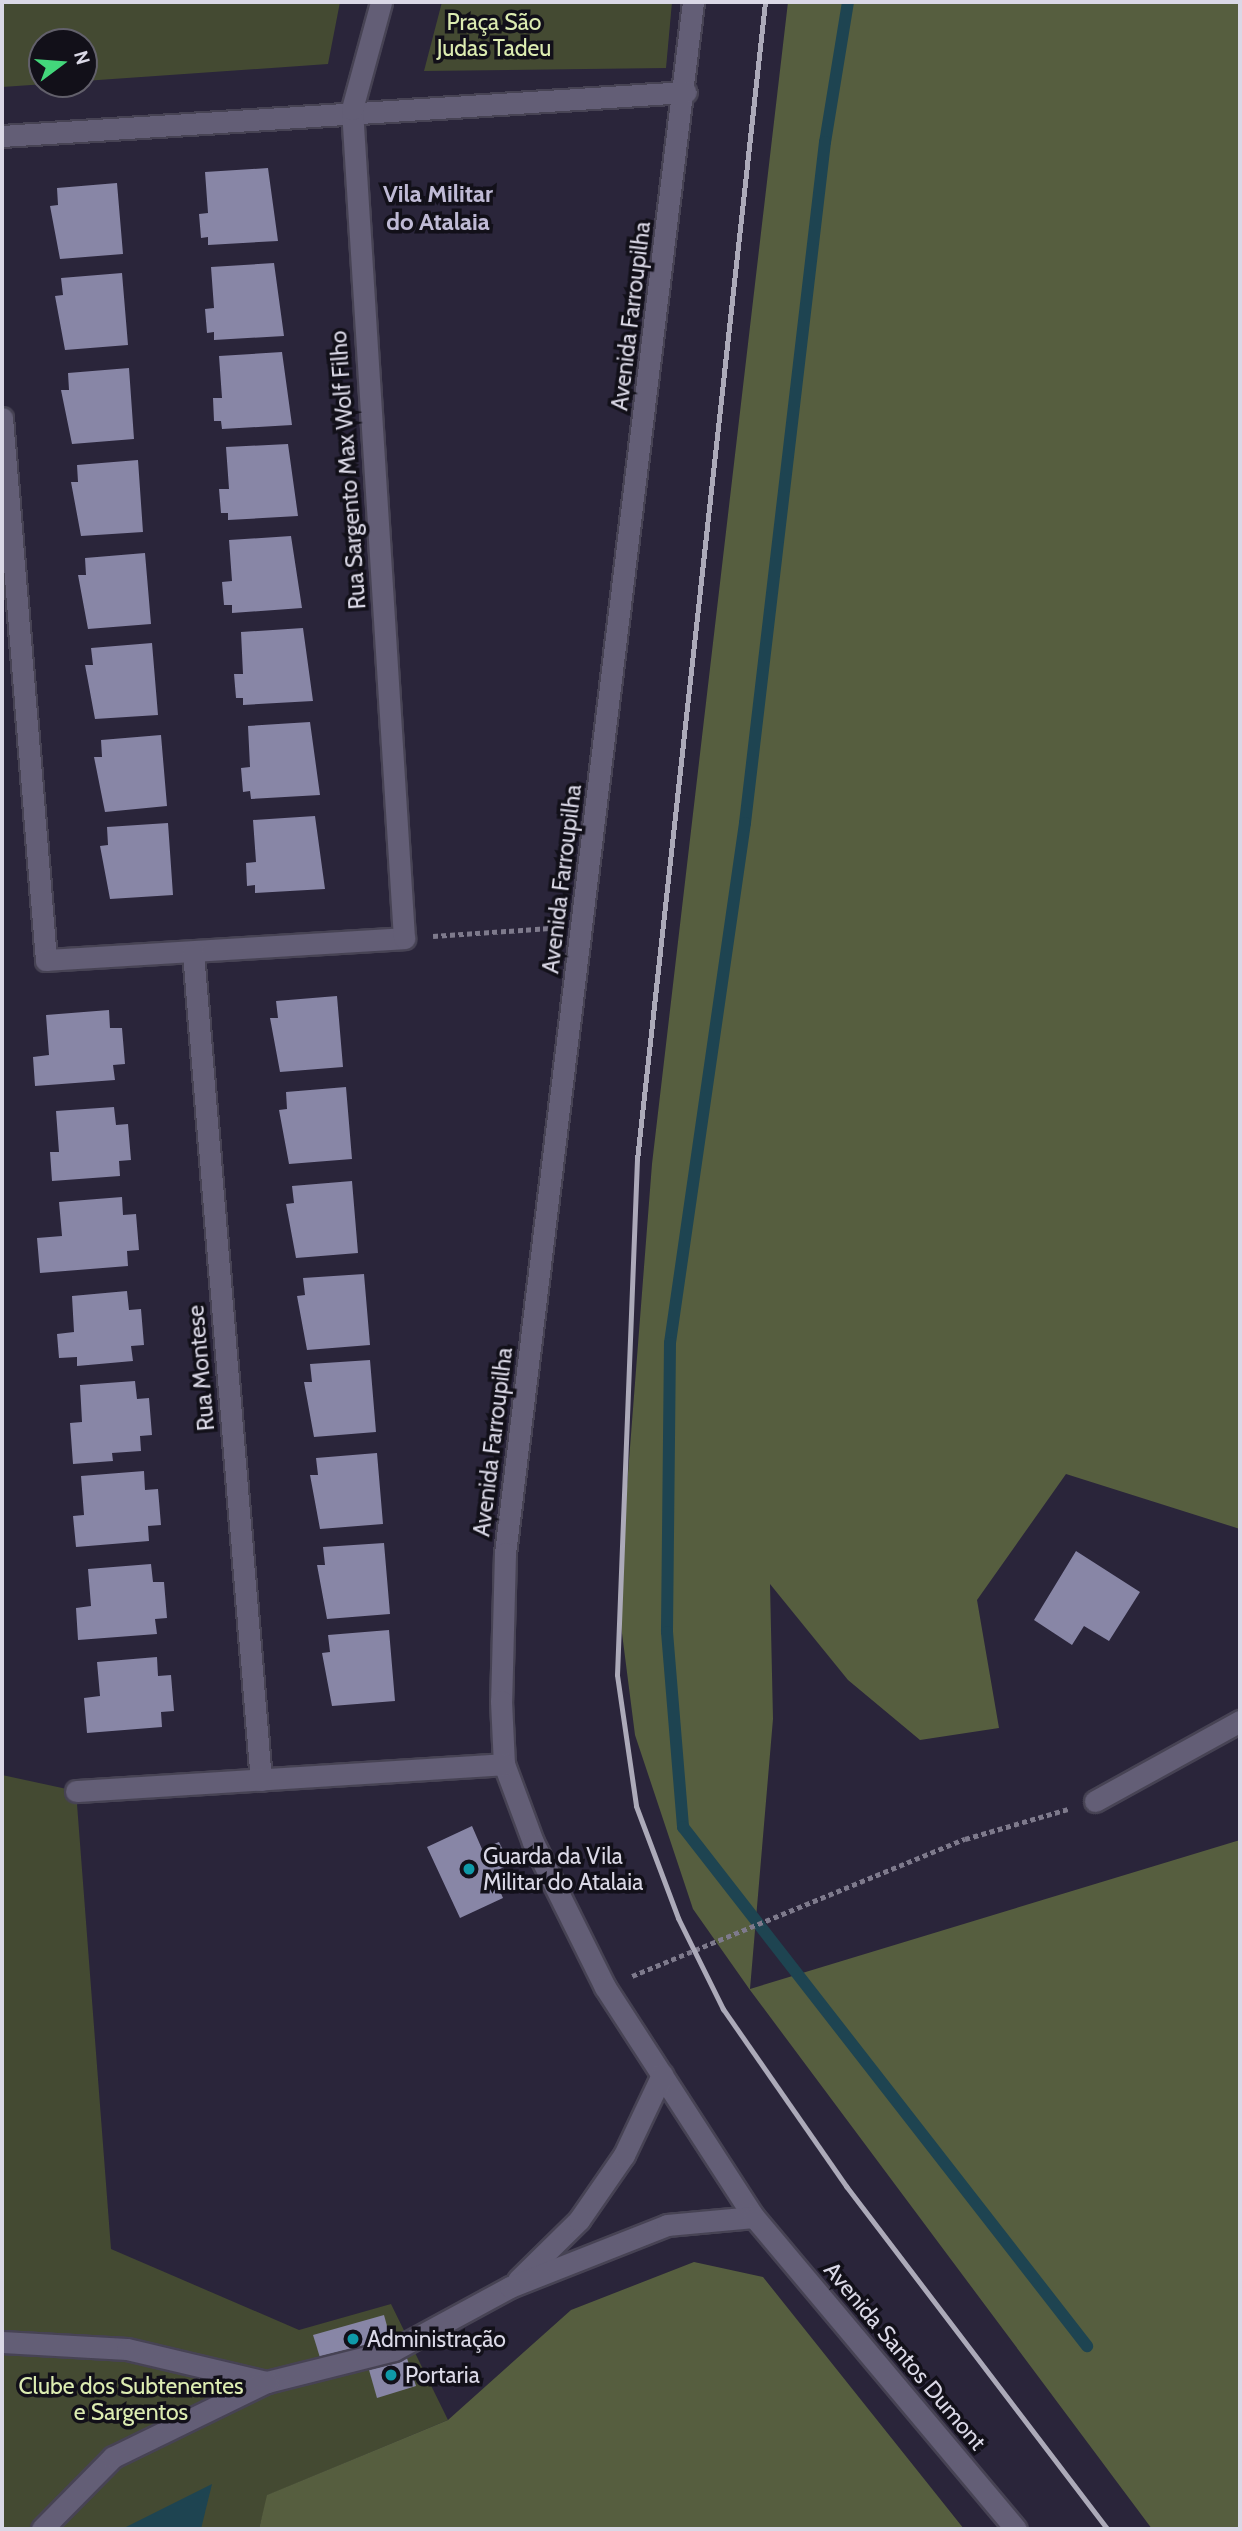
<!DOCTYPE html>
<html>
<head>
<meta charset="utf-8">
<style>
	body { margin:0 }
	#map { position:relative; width:1242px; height:2531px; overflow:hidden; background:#2a253a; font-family:Cabin,sans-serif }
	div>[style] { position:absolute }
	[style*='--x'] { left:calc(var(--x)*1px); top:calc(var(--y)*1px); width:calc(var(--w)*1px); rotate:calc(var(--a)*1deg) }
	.green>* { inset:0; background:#444a32 }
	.forest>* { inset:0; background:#565e3f }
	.water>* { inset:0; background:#1e4451 }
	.stream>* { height:12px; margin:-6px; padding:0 6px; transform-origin:6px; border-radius:6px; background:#1e4451 }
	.building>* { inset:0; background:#8886a6 }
	.path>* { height:4.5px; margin-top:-2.25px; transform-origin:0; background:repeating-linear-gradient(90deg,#7e7a8c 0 5px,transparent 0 8.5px) }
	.roads { filter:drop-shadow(2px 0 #474354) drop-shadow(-2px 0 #474354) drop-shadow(0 2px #474354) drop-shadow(0 -2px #474354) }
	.minor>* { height:21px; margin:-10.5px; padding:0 10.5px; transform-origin:10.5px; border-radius:10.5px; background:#635e76 }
	.tertiary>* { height:21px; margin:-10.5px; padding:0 10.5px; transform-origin:10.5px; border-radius:10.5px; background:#635e76 }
	.rail>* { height:5px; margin:-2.5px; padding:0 2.5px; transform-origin:2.5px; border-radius:2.5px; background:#acaab9 }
	.dots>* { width:19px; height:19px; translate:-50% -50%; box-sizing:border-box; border:4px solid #121019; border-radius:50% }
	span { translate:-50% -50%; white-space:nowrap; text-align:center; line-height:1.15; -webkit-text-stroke:7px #121019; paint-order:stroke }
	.park-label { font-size:23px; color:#dcecb1 }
	.street-label { font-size:23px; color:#dad8e6 }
	.poi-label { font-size:23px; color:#dad8e6 }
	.left { translate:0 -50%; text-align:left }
	.neighbourhood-label { font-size:24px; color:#bfbad5; font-weight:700 }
	.frame { position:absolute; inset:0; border:4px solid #dad8e6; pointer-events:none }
	.north { position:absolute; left:28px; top:28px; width:70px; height:70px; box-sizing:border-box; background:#121019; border:2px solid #62606b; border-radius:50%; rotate:74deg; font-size:19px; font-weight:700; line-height:28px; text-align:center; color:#dad8e6 }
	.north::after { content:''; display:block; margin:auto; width:24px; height:32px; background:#43d77b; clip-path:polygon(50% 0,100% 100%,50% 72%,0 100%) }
</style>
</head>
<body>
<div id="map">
	<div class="green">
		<i style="clip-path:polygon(2px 2px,340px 2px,328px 64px,84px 81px,84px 42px,42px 42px,46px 84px,2px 87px)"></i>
		<i style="clip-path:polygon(442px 2px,672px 2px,666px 68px,424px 71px)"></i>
		<i style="clip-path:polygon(2px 1775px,76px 1791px,111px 2249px,299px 2330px,391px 2304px,448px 2420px,268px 2495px,259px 2529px,2px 2529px)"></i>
	</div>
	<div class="forest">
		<i style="clip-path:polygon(788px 2px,1240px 2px,1240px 1529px,1066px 1474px,977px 1600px,999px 1728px,920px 1740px,848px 1680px,770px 1584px,773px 1719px,750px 1989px,1240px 1840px,1240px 2529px,1152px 2529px,750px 1990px,693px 1909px,635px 1735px,618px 1602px,652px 1164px)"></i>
		<i style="clip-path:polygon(694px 2262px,763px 2277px,964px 2529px,259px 2529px,267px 2495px,448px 2420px,571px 2310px)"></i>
	</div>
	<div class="water">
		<i style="clip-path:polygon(212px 2484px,201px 2529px,122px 2529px)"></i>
	</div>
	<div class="stream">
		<i style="--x:848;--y:2;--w:142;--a:99.3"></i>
		<i style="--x:825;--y:142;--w:686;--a:96.7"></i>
		<i style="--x:745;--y:823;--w:525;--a:98.21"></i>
		<i style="--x:670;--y:1343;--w:289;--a:90.6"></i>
		<i style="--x:667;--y:1632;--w:196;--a:85.3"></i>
		<i style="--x:683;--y:1827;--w:658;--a:52.1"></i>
	</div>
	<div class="building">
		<i style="clip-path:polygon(268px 168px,278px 241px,208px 245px,208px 237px,201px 238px,199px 214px,208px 213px,205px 172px)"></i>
		<i style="clip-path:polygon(117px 183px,123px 254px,60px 259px,50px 206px,58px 205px,57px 188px)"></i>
		<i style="clip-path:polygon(274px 263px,284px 336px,214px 340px,214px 332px,207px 333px,205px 309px,214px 308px,211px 267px)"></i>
		<i style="clip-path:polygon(122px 273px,128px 345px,65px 350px,55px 296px,63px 295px,61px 278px)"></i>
		<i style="clip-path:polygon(282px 352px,292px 425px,222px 429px,221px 421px,214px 421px,213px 398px,222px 398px,219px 356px)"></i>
		<i style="clip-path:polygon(129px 368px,134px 439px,72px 444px,61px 390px,69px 390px,68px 373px)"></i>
		<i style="clip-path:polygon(288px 444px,298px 516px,228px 520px,228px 513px,221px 513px,219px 489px,229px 489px,226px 447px)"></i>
		<i style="clip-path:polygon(138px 460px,143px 532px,81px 536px,71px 482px,78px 482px,77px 465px)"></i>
		<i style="clip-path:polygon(291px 536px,302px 608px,232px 613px,232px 605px,224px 605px,222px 582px,232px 581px,229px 540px)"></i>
		<i style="clip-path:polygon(145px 553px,151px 624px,88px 629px,78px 575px,86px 575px,85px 558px)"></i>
		<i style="clip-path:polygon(303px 628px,313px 701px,243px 705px,243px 698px,236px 698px,234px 674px,243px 674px,241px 632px)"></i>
		<i style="clip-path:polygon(152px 643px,158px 715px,95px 719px,85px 665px,93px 665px,91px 648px)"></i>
		<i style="clip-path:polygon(310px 722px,320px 795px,251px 799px,250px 791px,243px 792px,241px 768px,250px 767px,248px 726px)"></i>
		<i style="clip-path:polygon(161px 735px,167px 806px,105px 812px,94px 757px,102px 757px,101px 740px)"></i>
		<i style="clip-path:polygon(315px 816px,325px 889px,255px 893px,255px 885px,247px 886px,246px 863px,256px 862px,253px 820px)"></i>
		<i style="clip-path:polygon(168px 823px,173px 895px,110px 899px,100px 846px,108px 845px,107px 827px)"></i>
		<i style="clip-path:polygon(337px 996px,343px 1067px,280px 1072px,270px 1018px,278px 1018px,276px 1001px)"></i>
		<i style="clip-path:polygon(109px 1010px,110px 1028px,122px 1028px,125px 1064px,113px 1065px,115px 1080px,35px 1086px,33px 1057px,49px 1055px,46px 1015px)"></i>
		<i style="clip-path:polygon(346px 1087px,352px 1159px,289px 1164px,279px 1110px,287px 1109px,286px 1092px)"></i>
		<i style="clip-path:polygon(114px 1107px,116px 1125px,128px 1124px,131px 1160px,119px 1161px,120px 1176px,52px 1181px,50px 1152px,59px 1152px,56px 1111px)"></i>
		<i style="clip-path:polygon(352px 1181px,358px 1253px,296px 1258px,286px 1204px,294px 1203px,292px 1186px)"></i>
		<i style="clip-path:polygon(122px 1197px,123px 1215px,136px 1214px,139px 1250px,127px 1251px,128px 1266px,40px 1273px,37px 1238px,62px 1236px,59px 1202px)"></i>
		<i style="clip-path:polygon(364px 1274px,370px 1345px,307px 1350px,297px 1296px,305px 1295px,303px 1278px)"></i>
		<i style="clip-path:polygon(127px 1291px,129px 1310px,141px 1309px,144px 1345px,131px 1346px,133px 1361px,77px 1366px,77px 1357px,59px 1358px,57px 1334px,74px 1332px,72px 1296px)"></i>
		<i style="clip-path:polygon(370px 1360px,376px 1432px,314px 1437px,304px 1382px,312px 1382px,310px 1364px)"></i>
		<i style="clip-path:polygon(135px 1381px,137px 1399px,149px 1398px,152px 1435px,140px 1436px,141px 1451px,112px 1453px,113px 1461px,73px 1464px,70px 1423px,82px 1422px,80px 1385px)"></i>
		<i style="clip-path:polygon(377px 1453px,383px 1524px,320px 1529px,310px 1475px,318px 1475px,316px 1458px)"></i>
		<i style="clip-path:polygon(144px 1471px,145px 1490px,158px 1489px,161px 1525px,148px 1526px,149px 1541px,76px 1547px,73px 1516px,84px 1515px,81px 1476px)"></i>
		<i style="clip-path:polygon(384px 1543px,390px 1614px,327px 1619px,317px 1565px,325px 1565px,323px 1547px)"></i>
		<i style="clip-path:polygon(1076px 1551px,1140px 1592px,1109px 1641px,1084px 1626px,1072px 1645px,1034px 1620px)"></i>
		<i style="clip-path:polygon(151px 1564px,153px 1582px,164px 1582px,167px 1618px,155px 1619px,157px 1634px,78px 1640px,76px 1608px,91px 1606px,88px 1569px)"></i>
		<i style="clip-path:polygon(389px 1630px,395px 1701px,332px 1706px,322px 1653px,330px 1652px,328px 1635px)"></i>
		<i style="clip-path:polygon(157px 1657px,158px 1676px,171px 1675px,174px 1711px,161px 1712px,162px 1727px,87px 1733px,84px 1698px,100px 1696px,97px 1662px)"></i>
		<i style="clip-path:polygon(472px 1826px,482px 1849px,499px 1842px,510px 1864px,492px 1873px,503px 1898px,460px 1918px,427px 1847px)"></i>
		<i style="clip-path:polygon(384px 2315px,392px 2344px,322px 2364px,313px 2335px)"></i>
		<i style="clip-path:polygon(405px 2352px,416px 2386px,377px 2398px,367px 2363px)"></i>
	</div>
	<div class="path">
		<i style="--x:433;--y:936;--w:117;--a:-3.9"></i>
		<i style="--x:632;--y:1976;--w:360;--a:-22.4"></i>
		<i style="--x:965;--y:1839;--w:107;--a:-16.2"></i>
	</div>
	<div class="roads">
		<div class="minor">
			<i style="--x:693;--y:2;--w:1562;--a:96.91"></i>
			<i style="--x:505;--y:1553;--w:148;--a:91.5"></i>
			<i style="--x:501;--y:1701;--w:63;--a:87.3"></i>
			<i style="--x:504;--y:1764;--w:83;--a:69.6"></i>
			<i style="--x:533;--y:1842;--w:162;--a:63.6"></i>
			<i style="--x:605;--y:1987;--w:274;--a:57.1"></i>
			<i style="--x:2;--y:136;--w:685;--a:-3.68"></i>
			<i style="--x:2;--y:418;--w:544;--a:85.36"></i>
			<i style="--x:46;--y:960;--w:359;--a:-3.5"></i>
			<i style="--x:404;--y:938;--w:831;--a:-93.59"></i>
			<i style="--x:352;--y:109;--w:111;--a:-74.8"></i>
			<i style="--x:193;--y:952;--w:831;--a:85.31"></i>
			<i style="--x:76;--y:1791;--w:429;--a:-3.6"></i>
			<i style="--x:1095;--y:1801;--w:166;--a:-28.9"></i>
			<i style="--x:2;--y:2342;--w:125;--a:3.2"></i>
			<i style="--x:127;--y:2349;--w:144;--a:13.3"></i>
			<i style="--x:267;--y:2382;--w:131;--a:-14.1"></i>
			<i style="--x:42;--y:2529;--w:101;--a:-45.4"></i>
			<i style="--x:113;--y:2457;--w:171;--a:-26"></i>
		</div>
		<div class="tertiary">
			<i style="--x:518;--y:2280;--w:86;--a:-44.5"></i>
			<i style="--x:579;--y:2220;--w:79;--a:-55.3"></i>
			<i style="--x:624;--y:2155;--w:89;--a:-64.6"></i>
			<i style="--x:394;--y:2350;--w:132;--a:-28.5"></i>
			<i style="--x:510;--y:2287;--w:169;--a:-21.5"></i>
			<i style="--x:667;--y:2225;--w:87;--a:-5.3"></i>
			<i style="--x:754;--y:2217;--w:407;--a:50"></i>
		</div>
	</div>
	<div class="rail">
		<i style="--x:765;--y:2;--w:1164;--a:96.31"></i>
		<i style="--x:637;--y:1159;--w:516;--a:92.22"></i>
		<i style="--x:617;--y:1675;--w:132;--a:81.7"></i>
		<i style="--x:636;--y:1806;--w:120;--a:69.4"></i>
		<i style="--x:678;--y:1918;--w:102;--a:63.7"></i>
		<i style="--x:723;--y:2009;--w:216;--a:55.2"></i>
		<i style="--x:846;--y:2186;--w:431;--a:52.7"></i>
	</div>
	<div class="dots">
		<i style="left:469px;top:1869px;background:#0f9aa8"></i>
		<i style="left:353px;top:2339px;background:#0f9aa8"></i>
		<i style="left:391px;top:2375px;background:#0f9aa8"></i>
	</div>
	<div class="park-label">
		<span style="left:494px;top:35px">Praça São<br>Judas Tadeu</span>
		<span style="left:131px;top:2399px">Clube dos Subtenentes<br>e Sargentos</span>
	</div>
	<div class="street-label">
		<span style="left:631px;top:316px;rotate:-83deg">Avenida Farroupilha</span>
		<span style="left:348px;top:470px;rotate:-94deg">Rua Sargento Max Wolf Filho</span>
		<span style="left:562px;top:879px;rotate:-83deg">Avenida Farroupilha</span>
		<span style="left:201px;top:1368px;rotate:-95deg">Rua Montese</span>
		<span style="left:493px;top:1442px;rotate:-83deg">Avenida Farroupilha</span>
		<span style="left:905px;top:2356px;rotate:50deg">Avenida Santos Dumont</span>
	</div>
	<div class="poi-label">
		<span class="left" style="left:483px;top:1869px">Guarda da Vila<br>Militar do Atalaia</span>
		<span class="left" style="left:367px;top:2339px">Administração</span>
		<span class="left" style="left:405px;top:2375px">Portaria</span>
	</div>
	<div class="neighbourhood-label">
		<span style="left:438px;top:208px">Vila Militar<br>do Atalaia</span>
	</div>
	<div class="frame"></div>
	<div class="north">N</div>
</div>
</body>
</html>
